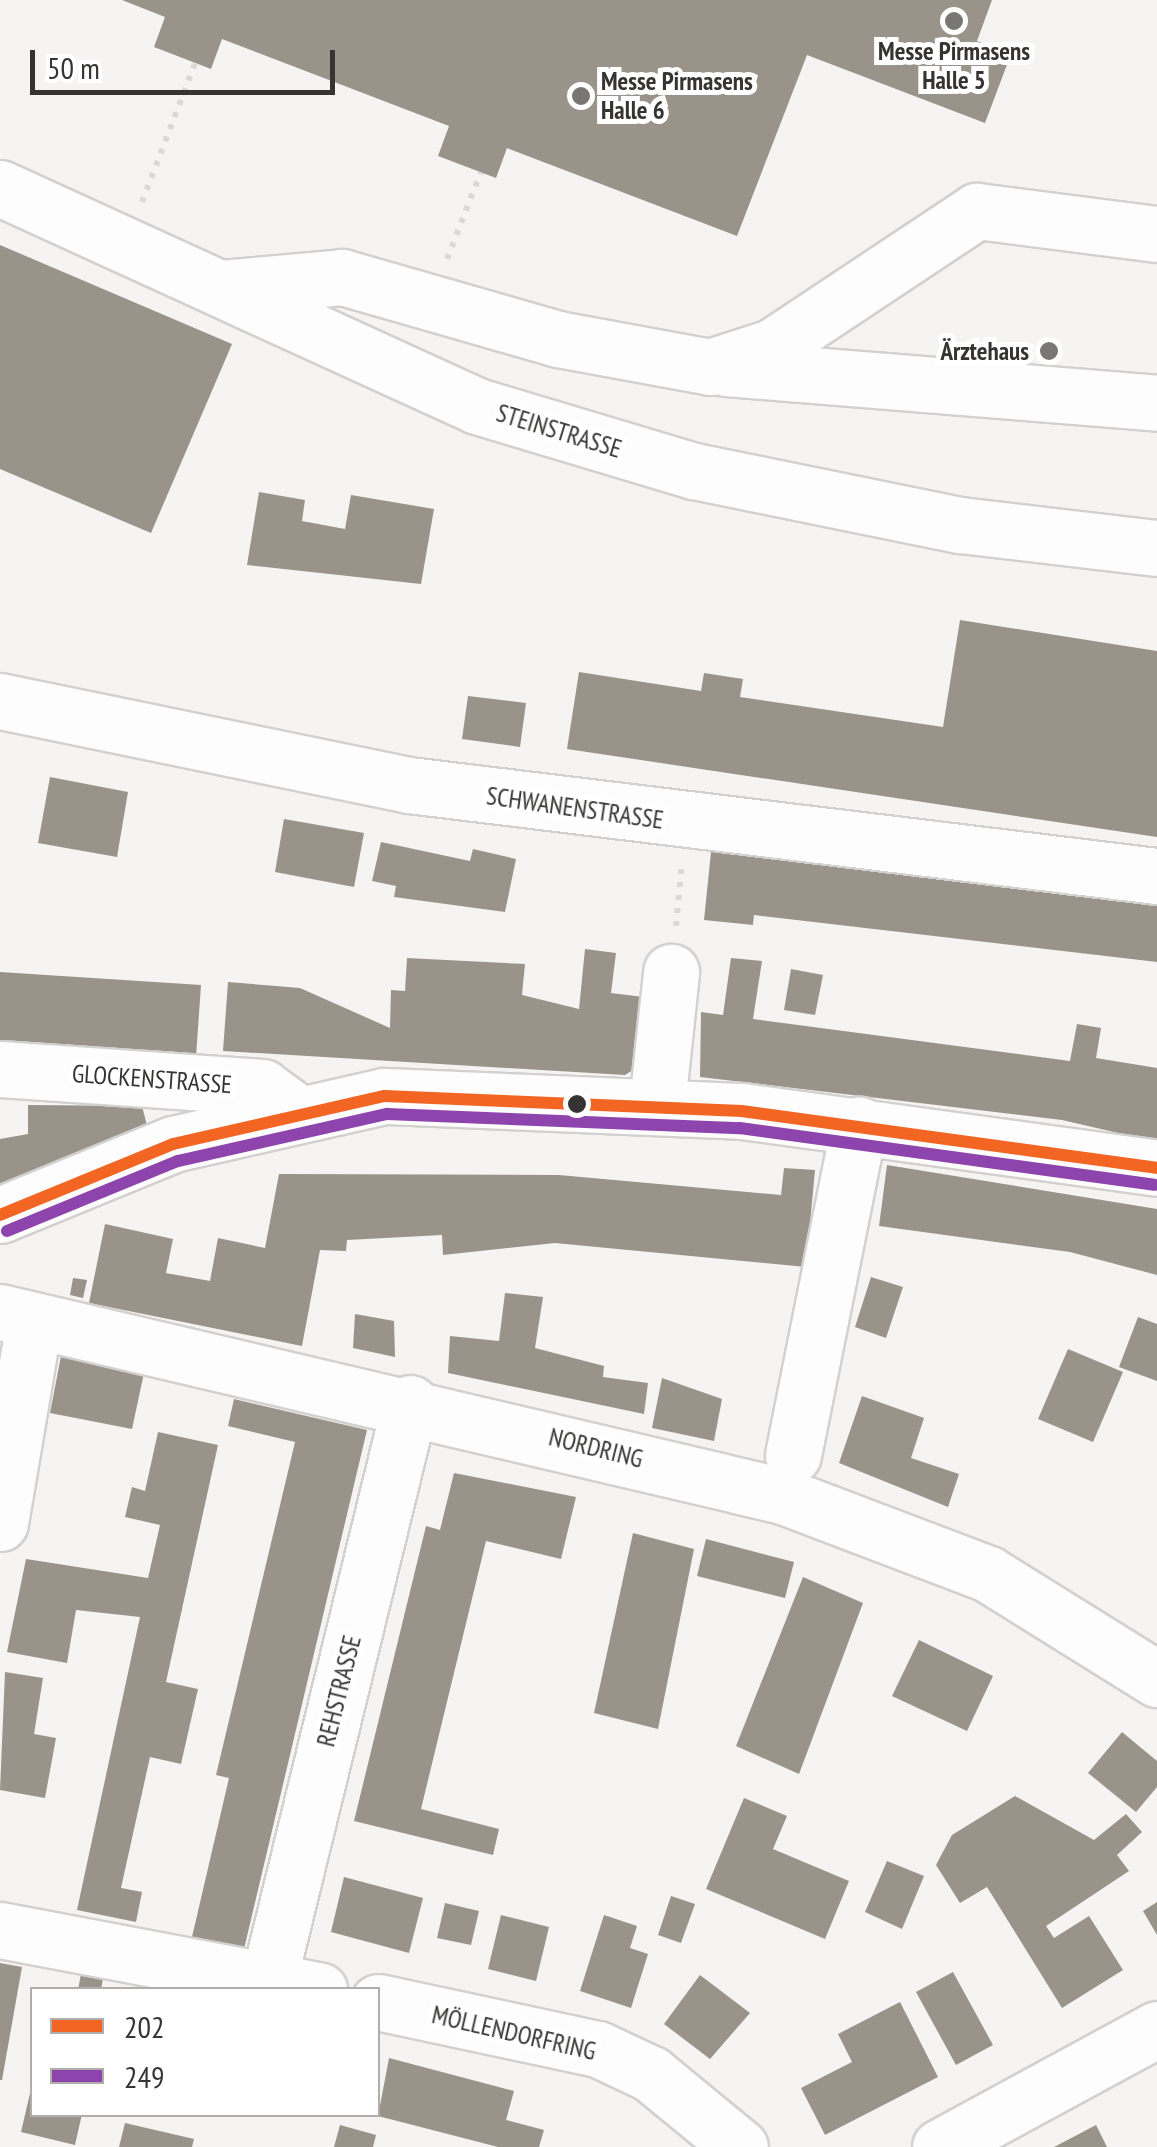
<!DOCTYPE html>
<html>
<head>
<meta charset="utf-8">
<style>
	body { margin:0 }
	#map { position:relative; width:1157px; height:2147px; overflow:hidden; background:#f6f4f2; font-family:"PT Sans Narrow",sans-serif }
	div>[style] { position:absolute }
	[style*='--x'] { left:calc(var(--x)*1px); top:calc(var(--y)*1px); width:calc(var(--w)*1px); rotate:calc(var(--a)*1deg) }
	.building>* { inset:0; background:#99938a }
	.path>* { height:6px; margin-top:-3px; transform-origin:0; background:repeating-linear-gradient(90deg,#d9d9d8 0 5px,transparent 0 13px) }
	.roads { filter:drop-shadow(2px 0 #d3d1cf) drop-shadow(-2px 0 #d3d1cf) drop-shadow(0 2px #d3d1cf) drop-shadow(0 -2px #d3d1cf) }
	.minor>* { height:55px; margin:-27.5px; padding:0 27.5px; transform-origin:27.5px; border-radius:27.5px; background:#fefdfd }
	.major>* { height:55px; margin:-27.5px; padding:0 27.5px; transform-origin:27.5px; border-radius:27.5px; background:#fefdfd }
	.bus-1>* { height:12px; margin:-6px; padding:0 6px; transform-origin:6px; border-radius:6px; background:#f26522 }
	.bus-2>* { height:12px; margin:-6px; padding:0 6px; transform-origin:6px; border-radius:6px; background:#8e44ad }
	.dots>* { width:28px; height:28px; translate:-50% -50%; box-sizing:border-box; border:5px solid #fff; border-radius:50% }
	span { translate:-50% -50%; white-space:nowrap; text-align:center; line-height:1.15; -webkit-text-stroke:10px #fff; paint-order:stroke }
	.poi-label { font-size:25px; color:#353433; font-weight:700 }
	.left { translate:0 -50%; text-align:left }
	.right { translate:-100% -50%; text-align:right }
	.street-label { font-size:25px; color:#353433 }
	.legend { position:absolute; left:30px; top:1987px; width:350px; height:130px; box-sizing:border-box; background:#fff; border:2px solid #aeaead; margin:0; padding:12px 18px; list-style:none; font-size:30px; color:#353433 }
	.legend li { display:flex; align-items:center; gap:20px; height:50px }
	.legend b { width:50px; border:2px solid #aeaead }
	.scale { position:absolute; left:30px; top:50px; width:305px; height:45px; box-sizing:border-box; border:5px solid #353433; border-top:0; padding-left:12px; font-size:30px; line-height:35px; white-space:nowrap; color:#353433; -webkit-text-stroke:8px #fff; paint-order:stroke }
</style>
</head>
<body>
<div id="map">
	<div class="building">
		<i style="clip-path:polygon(122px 0,992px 0,977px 41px,1011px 54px,985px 123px,807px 55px,737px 236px,507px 148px,496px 178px,438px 156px,449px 126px,222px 39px,211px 69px,154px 47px,165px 17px)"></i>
		<i style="clip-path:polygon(0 245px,232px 344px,151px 533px,0 469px)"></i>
		<i style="clip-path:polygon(259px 492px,305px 500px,302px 521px,345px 529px,351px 495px,434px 509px,421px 584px,247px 565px)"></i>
		<i style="clip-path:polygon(960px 620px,1157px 651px,1157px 837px,567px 749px,579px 672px,701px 691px,704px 673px,743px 679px,740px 697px,943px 727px)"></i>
		<i style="clip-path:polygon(468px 696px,526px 703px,520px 747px,462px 739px)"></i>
		<i style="clip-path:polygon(50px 777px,128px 792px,117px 857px,38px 843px)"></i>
		<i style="clip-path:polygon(284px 819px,364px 833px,354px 887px,275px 872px)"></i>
		<i style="clip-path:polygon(381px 842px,470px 861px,473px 849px,516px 859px,505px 912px,394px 897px,396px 886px,372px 881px)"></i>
		<i style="clip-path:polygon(711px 852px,1157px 904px,1157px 962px,754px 915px,753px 925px,704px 920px)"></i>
		<i style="clip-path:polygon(585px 949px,616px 953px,611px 993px,644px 997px,636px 1068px,625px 1075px,223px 1051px,228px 982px,300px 988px,390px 1028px,391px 990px,405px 991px,407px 958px,525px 964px,522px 995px,579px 1009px)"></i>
		<i style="clip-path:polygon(731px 958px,762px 961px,753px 1019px,1070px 1061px,1077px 1024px,1101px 1028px,1096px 1058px,1157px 1068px,1157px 1142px,1062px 1120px,700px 1077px,701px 1012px,723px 1015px)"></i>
		<i style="clip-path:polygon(791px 969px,823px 975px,815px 1015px,784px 1010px)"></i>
		<i style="clip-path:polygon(0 972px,201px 985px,196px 1057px,0 1051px)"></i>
		<i style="clip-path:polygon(28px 1105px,142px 1106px,150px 1137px,0 1193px,0 1139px,28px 1134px)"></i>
		<i style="clip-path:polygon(887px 1165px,1157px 1209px,1157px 1275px,1070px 1252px,879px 1226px)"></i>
		<i style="clip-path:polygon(784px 1168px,815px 1170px,806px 1267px,555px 1243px,443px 1255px,442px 1235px,347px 1240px,346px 1251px,320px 1250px,302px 1346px,89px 1303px,105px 1224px,173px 1239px,166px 1273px,210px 1281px,218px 1238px,265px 1248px,279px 1174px,559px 1175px,781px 1195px)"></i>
		<i style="clip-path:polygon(871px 1277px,903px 1287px,886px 1338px,855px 1327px)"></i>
		<i style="clip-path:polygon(73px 1278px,87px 1280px,83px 1298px,70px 1295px)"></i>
		<i style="clip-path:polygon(505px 1293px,543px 1297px,535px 1348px,604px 1366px,603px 1377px,648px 1383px,644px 1414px,448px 1373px,450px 1336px,499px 1341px)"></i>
		<i style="clip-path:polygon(355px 1314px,394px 1321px,395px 1357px,353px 1348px)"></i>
		<i style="clip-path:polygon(1138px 1317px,1157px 1324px,1157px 1381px,1119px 1367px)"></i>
		<i style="clip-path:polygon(1068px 1349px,1123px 1372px,1093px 1442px,1038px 1419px)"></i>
		<i style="clip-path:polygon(61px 1356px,144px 1373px,132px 1429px,50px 1413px)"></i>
		<i style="clip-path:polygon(662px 1378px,722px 1399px,714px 1441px,652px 1428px)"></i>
		<i style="clip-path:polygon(862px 1396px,924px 1418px,911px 1458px,959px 1474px,948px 1507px,839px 1463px)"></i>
		<i style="clip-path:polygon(234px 1399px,367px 1430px,244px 1949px,192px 1937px,229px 1778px,216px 1775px,295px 1442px,228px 1426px)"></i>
		<i style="clip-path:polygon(158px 1432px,218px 1445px,166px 1682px,198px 1689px,181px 1764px,150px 1757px,121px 1888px,142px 1892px,136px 1922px,77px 1910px,140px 1617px,76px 1610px,67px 1663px,7px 1652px,26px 1559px,148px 1578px,160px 1525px,125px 1517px,132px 1487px,145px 1491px)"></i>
		<i style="clip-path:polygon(454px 1473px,576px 1497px,561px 1559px,486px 1541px,421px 1809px,499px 1829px,493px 1855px,354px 1821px,426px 1526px,440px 1530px)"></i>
		<i style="clip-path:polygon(633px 1533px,694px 1549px,658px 1729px,594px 1713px)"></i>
		<i style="clip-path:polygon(706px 1539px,794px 1562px,785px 1598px,697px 1576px)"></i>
		<i style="clip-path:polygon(803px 1577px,863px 1603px,799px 1774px,736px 1746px)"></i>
		<i style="clip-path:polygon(919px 1640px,993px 1676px,967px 1731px,892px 1696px)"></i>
		<i style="clip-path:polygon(5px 1672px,43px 1678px,34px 1734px,56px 1738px,45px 1798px,0 1790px)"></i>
		<i style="clip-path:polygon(1122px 1732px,1157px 1761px,1157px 1787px,1136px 1812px,1088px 1773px)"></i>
		<i style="clip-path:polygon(1015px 1796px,1094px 1840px,1126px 1814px,1142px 1832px,1117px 1855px,1129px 1871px,1046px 1926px,1054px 1938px,1089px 1916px,1123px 1970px,1062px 2008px,987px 1887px,960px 1903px,936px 1865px,952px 1835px)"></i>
		<i style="clip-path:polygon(744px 1798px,787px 1816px,773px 1849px,849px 1881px,825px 1939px,706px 1889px)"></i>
		<i style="clip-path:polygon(887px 1861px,924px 1876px,902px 1929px,865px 1912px)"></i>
		<i style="clip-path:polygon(344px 1877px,423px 1898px,409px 1953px,331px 1932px)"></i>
		<i style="clip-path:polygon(671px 1896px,695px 1904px,681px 1943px,658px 1935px)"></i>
		<i style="clip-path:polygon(1157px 1902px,1157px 1935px,1143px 1911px)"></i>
		<i style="clip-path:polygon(445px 1903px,479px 1911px,471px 1945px,437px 1938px)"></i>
		<i style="clip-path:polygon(501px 1915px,549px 1927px,536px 1981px,488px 1969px)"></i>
		<i style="clip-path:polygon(604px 1915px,637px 1926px,630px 1948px,648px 1954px,631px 2008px,580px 1991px)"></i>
		<i style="clip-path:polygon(0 1963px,22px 1967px,2px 2080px,0 2080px)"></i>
		<i style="clip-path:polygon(953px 1972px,993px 2045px,956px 2065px,916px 1992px)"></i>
		<i style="clip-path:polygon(81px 1974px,103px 1978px,101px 1990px,78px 1990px)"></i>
		<i style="clip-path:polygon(700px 1975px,750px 2013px,710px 2059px,664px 2024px)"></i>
		<i style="clip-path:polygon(900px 2002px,938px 2077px,825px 2135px,801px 2088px,852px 2062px,838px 2034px)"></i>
		<i style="clip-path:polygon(389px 2058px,514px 2091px,506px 2120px,544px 2130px,539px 2147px,498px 2147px,378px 2116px)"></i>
		<i style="clip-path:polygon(31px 2089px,32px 2114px,82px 2114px,75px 2145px,21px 2132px)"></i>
		<i style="clip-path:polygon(125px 2123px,194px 2139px,192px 2147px,119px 2147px)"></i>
		<i style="clip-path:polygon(340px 2125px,376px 2135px,373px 2147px,334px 2147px)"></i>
		<i style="clip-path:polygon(1096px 2125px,1107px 2147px,1054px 2147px,1077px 2135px)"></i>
	</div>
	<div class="path">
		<i style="--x:142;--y:202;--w:149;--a:-69.1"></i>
		<i style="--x:447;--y:259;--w:93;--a:-68.7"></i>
		<i style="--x:676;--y:926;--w:63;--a:-84.6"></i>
	</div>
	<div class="roads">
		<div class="minor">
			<i style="--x:0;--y:188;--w:524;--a:24.56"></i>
			<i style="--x:477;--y:406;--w:227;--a:16.7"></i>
			<i style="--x:694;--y:471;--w:271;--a:11.5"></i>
			<i style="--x:960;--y:525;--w:198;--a:6.7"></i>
			<i style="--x:222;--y:288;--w:121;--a:-5.2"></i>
			<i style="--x:342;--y:277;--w:225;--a:16"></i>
			<i style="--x:558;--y:339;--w:155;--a:10.4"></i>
			<i style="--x:710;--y:367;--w:65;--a:-17.9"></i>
			<i style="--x:772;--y:347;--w:246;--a:-33.6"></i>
			<i style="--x:977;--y:211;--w:181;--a:7.3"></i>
			<i style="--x:726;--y:368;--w:432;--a:4.6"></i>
			<i style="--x:0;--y:701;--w:418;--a:11.6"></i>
			<i style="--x:409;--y:785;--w:754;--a:6.94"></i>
			<i style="--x:0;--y:1069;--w:263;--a:3.9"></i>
			<i style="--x:262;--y:1087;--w:39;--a:36"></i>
			<i style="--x:657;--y:1104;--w:133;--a:-83.9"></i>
			<i style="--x:0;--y:1312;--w:804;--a:13.22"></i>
			<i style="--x:783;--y:1496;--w:219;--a:20.8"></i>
			<i style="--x:988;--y:1574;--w:199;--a:31.9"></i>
			<i style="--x:793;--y:1455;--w:337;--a:-78.7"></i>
			<i style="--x:0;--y:1523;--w:204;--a:-80.4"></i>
			<i style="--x:0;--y:1930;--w:325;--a:10.7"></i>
			<i style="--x:269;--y:1979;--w:593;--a:-76.24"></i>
			<i style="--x:378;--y:2002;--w:225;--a:12.1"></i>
			<i style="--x:598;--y:2049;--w:59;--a:25.3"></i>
			<i style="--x:651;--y:2074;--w:115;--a:39.4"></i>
			<i style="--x:940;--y:2147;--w:247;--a:-28.5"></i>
		</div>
		<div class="major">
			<i style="--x:0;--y:1215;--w:187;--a:-22.3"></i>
			<i style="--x:173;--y:1144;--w:217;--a:-12.8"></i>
			<i style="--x:385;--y:1096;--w:357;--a:2.4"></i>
			<i style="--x:742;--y:1111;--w:419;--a:7.8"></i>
		</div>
	</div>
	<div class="bus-1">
		<i style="--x:0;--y:1215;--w:187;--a:-22.3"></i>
		<i style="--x:173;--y:1144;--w:217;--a:-12.8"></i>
		<i style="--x:385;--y:1096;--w:357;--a:2.4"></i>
		<i style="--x:742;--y:1111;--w:419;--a:7.8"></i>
	</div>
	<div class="bus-2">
		<i style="--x:7;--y:1231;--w:185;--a:-22.3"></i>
		<i style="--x:178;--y:1161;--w:214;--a:-12.7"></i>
		<i style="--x:387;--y:1114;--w:353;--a:2.3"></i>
		<i style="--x:740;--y:1128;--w:419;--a:7.8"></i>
	</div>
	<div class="dots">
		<i style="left:954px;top:21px;background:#797776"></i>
		<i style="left:581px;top:96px;background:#797776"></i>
		<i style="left:1049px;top:351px;background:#797776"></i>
		<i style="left:577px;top:1104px;background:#353433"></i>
	</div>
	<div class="poi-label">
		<span style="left:954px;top:66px">Messe Pirmasens<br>Halle 5</span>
		<span class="left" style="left:601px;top:96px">Messe Pirmasens<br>Halle 6</span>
		<span class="right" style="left:1029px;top:351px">Ärztehaus</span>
	</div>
	<div class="street-label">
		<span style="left:559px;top:431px;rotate:17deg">STEINSTRASSE</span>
		<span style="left:575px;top:808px;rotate:8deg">SCHWANENSTRASSE</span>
		<span style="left:152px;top:1079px;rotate:4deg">GLOCKENSTRASSE</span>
		<span style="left:596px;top:1448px;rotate:14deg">NORDRING</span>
		<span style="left:339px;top:1691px;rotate:-76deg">REHSTRASSE</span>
		<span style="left:514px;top:2033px;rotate:13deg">MÖLLENDORFRING</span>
	</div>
	<ul class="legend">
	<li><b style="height:12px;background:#f26522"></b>202</li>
	<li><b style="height:12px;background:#8e44ad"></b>249</li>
	</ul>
	<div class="scale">50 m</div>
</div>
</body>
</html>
